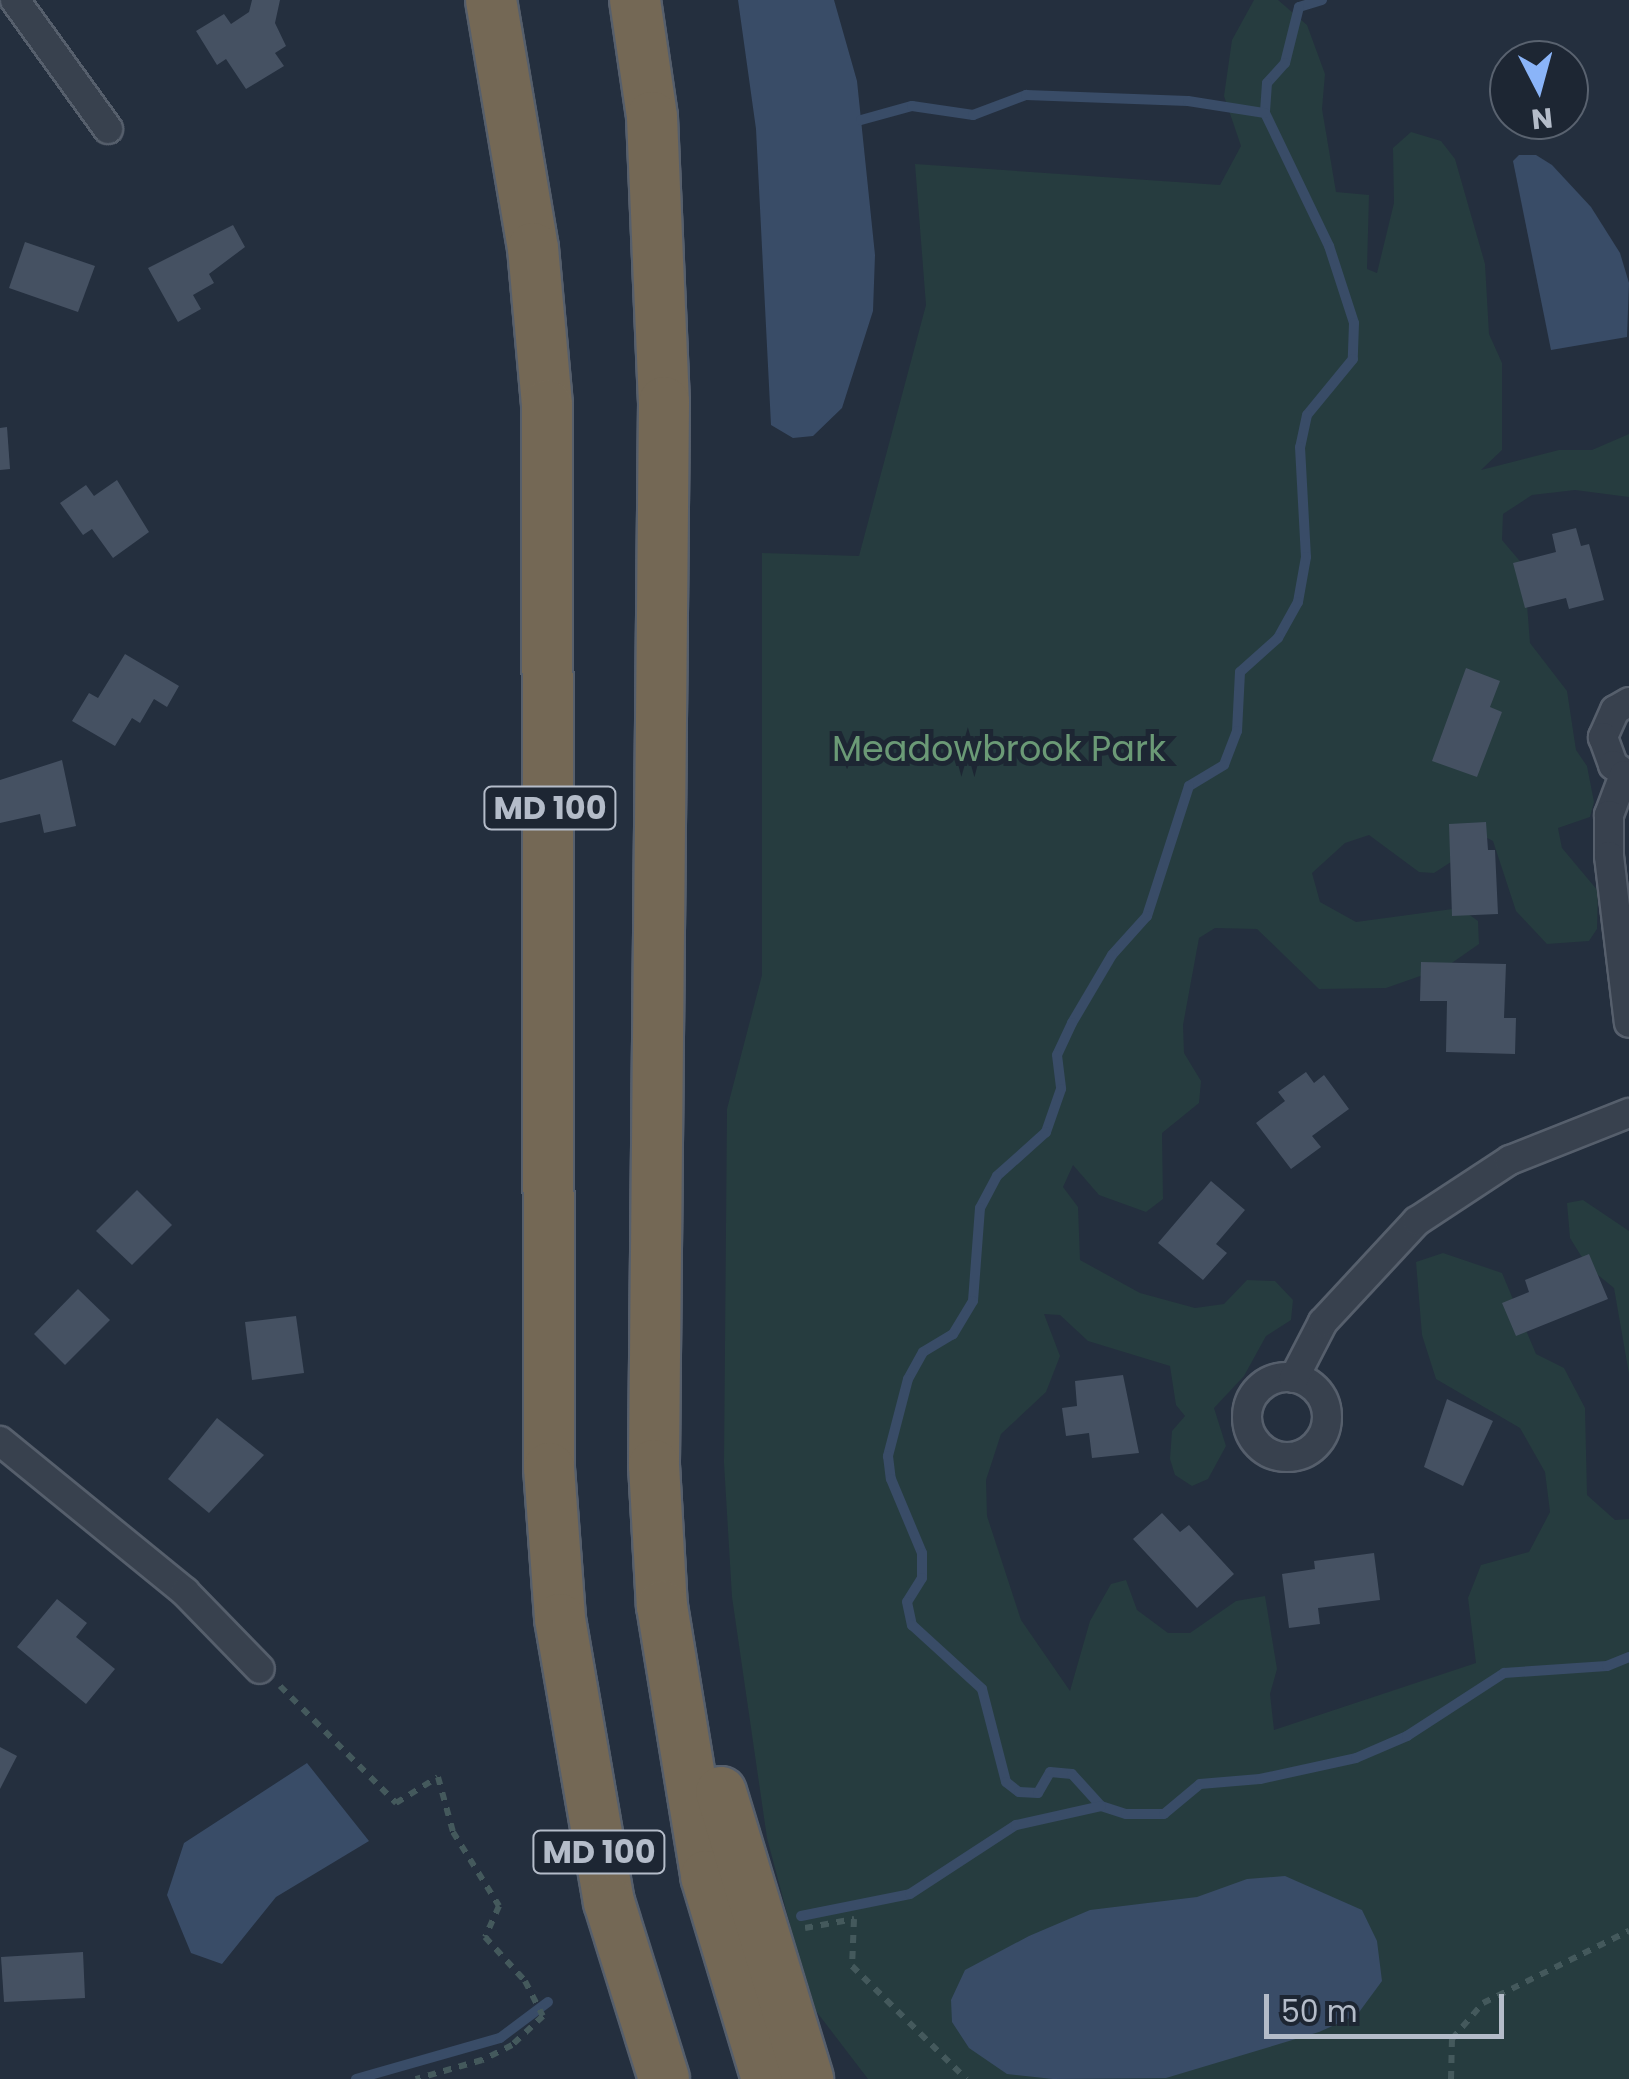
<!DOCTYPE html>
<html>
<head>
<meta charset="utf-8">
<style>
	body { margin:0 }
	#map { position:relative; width:1629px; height:2079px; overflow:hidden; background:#242f3e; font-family:Poppins,sans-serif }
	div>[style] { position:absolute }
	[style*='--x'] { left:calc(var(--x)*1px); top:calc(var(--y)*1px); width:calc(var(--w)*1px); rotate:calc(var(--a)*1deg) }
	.green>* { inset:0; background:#263c3f }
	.water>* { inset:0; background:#394c67 }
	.stream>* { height:10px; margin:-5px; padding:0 5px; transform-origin:5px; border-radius:5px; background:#394c67 }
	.building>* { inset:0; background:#455162 }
	.path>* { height:6px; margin-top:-3px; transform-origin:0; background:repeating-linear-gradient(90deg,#44595c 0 8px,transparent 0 16px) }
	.roads { filter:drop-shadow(2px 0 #565f6c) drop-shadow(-2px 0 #565f6c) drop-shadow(0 2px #565f6c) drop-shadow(0 -2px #565f6c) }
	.street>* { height:28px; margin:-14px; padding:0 14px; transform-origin:14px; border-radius:14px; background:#38414e }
	.street>.ring { margin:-14px; padding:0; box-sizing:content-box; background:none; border:28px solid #38414e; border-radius:50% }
	.highway>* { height:50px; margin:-25px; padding:0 25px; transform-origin:25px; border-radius:25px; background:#746855 }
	span { translate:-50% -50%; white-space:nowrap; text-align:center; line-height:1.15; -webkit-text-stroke:10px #1d2633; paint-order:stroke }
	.shield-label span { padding:2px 8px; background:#1d2633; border:2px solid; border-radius:8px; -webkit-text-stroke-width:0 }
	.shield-label { font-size:32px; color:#b4bcc9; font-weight:700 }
	.park-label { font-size:35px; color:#6b9a76 }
	.north { position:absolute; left:1489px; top:40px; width:100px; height:100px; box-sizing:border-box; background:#1d2633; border:2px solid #59626f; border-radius:50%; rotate:174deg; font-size:28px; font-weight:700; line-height:40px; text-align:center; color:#b4bcc9 }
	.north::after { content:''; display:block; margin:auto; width:35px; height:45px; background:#8ab4f8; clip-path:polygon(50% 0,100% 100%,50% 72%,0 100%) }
	.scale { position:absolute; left:1264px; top:1994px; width:240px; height:45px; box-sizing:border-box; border:5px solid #b4bcc9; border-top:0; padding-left:12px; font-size:30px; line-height:35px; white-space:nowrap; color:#b4bcc9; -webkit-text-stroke:8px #1d2633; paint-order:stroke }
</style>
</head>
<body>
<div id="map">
	<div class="green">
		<i style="clip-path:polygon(1254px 0,1278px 0,1307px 25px,1325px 74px,1322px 109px,1336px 192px,1369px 195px,1367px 269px,1377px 273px,1394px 203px,1393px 148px,1411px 132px,1441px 141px,1455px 159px,1485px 264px,1489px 334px,1502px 363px,1502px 450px,1481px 470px,1559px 450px,1592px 450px,1629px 434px,1629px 497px,1575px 490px,1532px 495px,1503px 514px,1502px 540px,1524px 566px,1530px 643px,1567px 691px,1576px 750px,1587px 766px,1594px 802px,1590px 817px,1558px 828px,1562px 848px,1598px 891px,1597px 929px,1589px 941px,1547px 944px,1516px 911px,1493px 841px,1474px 831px,1454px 860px,1434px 873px,1419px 872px,1369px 835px,1345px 843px,1312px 873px,1320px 902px,1356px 922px,1460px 908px,1478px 921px,1479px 944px,1446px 967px,1386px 988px,1319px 989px,1257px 929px,1215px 928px,1199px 938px,1183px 1025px,1184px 1053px,1201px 1081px,1199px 1103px,1162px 1133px,1163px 1199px,1146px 1212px,1099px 1195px,1073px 1165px,1063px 1187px,1078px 1207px,1080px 1260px,1140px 1293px,1195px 1308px,1224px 1304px,1247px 1280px,1275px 1281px,1293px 1300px,1291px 1320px,1266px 1336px,1244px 1376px,1214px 1408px,1226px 1446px,1208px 1479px,1192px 1486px,1175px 1475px,1170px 1459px,1172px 1431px,1185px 1416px,1176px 1405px,1170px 1366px,1088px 1341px,1060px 1315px,1044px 1314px,1060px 1356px,1046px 1392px,1001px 1434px,986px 1480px,987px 1516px,1021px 1620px,1070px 1691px,1090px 1621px,1111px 1584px,1126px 1580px,1137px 1610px,1168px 1633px,1190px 1633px,1236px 1601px,1265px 1596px,1277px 1669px,1270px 1694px,1274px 1730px,1476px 1663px,1468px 1598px,1481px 1565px,1529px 1552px,1550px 1512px,1545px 1472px,1520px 1428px,1436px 1379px,1422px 1335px,1416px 1262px,1443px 1253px,1502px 1273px,1536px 1354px,1564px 1368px,1585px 1408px,1587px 1495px,1615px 1520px,1629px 1519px,1629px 2079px,868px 2079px,816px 2011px,793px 1936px,767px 1838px,732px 1597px,724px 1463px,727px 1109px,762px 975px,762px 553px,859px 556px,926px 305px,915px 164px,1220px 185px,1241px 146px,1224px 96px,1232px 40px)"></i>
		<i style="clip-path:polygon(1583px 1200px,1629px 1231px,1629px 1374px,1614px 1288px,1588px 1267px,1570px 1238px,1567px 1203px)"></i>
	</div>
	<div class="water">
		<i style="clip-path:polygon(738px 0,834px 0,857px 81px,875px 255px,873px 311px,842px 408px,813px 436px,793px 438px,771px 425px,756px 129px)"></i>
		<i style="clip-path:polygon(1519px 155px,1536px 155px,1552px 165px,1591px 207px,1620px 253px,1629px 283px,1627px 337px,1551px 350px,1513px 161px)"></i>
		<i style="clip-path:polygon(307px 1763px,369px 1841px,276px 1897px,222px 1964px,191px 1953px,167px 1895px,184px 1843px)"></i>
		<i style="clip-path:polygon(1285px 1876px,1362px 1910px,1377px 1941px,1382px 1981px,1357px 2015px,1319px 2032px,1166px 2078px,1053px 2079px,1007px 2074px,969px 2048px,952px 2022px,951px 2000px,965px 1970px,1029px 1936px,1090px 1910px,1197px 1897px,1247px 1879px)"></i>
	</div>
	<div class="stream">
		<i style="--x:1322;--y:0;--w:24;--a:163"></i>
		<i style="--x:1299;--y:7;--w:58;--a:104"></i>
		<i style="--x:1285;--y:63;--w:27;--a:132"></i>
		<i style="--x:1267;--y:83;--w:30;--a:94"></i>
		<i style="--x:1265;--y:113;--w:148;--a:64.3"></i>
		<i style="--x:1329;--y:246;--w:81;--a:72"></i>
		<i style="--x:1354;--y:323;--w:36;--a:92"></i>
		<i style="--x:1353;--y:359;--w:72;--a:129.4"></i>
		<i style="--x:1307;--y:415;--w:33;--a:102"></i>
		<i style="--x:1300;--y:447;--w:110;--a:86.9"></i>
		<i style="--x:1306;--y:557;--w:46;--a:100.1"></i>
		<i style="--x:1298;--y:602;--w:41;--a:119.1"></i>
		<i style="--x:1278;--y:638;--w:51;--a:138.2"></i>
		<i style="--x:1240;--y:672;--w:59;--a:92.9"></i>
		<i style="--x:1237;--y:731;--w:36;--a:111"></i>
		<i style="--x:1224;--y:765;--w:41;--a:149"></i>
		<i style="--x:1189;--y:786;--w:137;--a:107.9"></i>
		<i style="--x:1147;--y:916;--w:52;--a:131.9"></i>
		<i style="--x:1112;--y:955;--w:79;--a:120.5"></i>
		<i style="--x:1072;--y:1023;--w:35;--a:115"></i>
		<i style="--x:1057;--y:1055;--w:34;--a:83"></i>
		<i style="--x:1061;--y:1089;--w:46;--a:109.2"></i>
		<i style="--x:1046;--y:1132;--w:66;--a:138.1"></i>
		<i style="--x:997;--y:1176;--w:36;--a:118"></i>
		<i style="--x:980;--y:1208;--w:93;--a:94.3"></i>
		<i style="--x:973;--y:1301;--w:39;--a:121"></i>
		<i style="--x:953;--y:1334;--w:35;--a:149"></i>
		<i style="--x:923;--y:1352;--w:31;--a:119"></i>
		<i style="--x:908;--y:1379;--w:80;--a:104.6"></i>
		<i style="--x:888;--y:1456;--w:23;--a:83"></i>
		<i style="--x:891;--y:1479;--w:80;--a:67.3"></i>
		<i style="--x:922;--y:1553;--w:25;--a:90"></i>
		<i style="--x:922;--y:1578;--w:28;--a:122"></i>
		<i style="--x:907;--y:1602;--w:24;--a:78"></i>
		<i style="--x:912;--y:1625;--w:95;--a:42.4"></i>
		<i style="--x:982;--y:1689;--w:96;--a:75.5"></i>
		<i style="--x:1006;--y:1782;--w:16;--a:38"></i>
		<i style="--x:1019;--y:1792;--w:19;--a:3"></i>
		<i style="--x:1038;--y:1793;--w:24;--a:-60"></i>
		<i style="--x:1050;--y:1772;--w:22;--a:5"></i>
		<i style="--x:1072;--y:1774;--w:43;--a:47.8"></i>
		<i style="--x:1101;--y:1806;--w:26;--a:18"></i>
		<i style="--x:1126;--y:1814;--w:38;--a:0"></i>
		<i style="--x:1164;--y:1814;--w:47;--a:-39.8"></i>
		<i style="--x:1200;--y:1784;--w:60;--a:-4.8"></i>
		<i style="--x:1260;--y:1779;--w:98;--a:-12.3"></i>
		<i style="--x:1356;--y:1758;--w:56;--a:-23.3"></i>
		<i style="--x:1407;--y:1736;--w:116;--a:-33"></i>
		<i style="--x:1504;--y:1673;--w:103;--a:-3.9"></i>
		<i style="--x:1607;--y:1666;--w:24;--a:-22"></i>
		<i style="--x:861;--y:120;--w:53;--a:-15.4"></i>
		<i style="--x:912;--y:106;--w:62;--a:8.4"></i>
		<i style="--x:973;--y:115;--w:57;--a:-20.7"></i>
		<i style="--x:1026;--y:95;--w:162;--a:2.1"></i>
		<i style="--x:1188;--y:101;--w:78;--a:8.9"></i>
		<i style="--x:801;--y:1916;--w:111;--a:-11.4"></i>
		<i style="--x:910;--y:1894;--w:126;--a:-33.1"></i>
		<i style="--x:1016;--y:1825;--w:87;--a:-12.6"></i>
		<i style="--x:356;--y:2079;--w:150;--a:-15.9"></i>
		<i style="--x:500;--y:2038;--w:60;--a:-36.9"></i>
	</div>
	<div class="building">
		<i style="clip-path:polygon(252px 0,280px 0,275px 23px,286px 46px,275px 53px,284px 66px,246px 89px,226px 59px,217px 65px,196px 31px,224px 14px,231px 24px,249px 12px)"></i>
		<i style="clip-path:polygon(233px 225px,245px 247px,209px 274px,214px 283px,193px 295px,201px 309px,178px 322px,148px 268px)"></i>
		<i style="clip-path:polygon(25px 242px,95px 266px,78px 312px,9px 288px)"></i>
		<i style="clip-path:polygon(7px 427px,10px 469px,0 470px,0 428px)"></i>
		<i style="clip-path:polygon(117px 480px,149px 532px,113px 558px,92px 529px,83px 535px,60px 503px,86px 485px,94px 496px)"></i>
		<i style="clip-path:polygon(1576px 528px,1581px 546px,1589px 544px,1604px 600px,1569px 609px,1566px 598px,1525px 608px,1513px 563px,1556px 552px,1552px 534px)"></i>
		<i style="clip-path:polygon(125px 654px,179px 686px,167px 707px,154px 699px,140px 723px,132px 718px,115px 746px,72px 721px,89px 693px,98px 698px)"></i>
		<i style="clip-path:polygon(1466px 668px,1500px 681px,1490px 707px,1502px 712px,1477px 777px,1432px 761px)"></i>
		<i style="clip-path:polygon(62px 760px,76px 826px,44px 833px,40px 814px,0 823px,0 780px)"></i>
		<i style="clip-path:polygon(1486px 822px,1488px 850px,1495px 850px,1498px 914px,1452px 916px,1449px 824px)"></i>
		<i style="clip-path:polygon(1421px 962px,1506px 964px,1504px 1018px,1516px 1018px,1515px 1054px,1446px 1052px,1447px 1001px,1420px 1001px)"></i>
		<i style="clip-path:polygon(1306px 1072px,1314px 1083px,1324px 1075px,1349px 1109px,1312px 1136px,1321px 1147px,1291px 1169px,1256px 1123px,1285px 1101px,1278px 1092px)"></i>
		<i style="clip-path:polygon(1211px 1181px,1245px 1210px,1216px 1244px,1227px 1253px,1203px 1280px,1158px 1243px)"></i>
		<i style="clip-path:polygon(137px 1190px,172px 1225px,132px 1265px,96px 1231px)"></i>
		<i style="clip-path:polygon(1589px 1254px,1608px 1299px,1516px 1336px,1502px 1303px,1529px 1292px,1525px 1280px)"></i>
		<i style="clip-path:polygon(78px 1289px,110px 1320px,65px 1365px,34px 1334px)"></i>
		<i style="clip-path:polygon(296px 1316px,304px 1373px,252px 1380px,245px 1322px)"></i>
		<i style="clip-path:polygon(1123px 1375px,1139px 1453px,1092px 1458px,1089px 1433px,1066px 1436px,1062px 1408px,1077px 1406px,1075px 1381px)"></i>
		<i style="clip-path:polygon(1447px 1399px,1493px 1421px,1463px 1486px,1424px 1467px)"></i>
		<i style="clip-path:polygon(217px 1418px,264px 1455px,209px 1513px,168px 1479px)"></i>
		<i style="clip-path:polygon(1162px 1513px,1180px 1532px,1189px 1525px,1234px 1574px,1197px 1608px,1133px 1539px)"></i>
		<i style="clip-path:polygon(1374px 1553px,1380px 1600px,1318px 1608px,1320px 1624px,1289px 1628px,1282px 1574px,1315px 1569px,1314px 1561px)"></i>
		<i style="clip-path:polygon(57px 1599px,87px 1623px,76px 1637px,115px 1669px,86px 1704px,17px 1647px)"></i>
		<i style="clip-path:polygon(0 1747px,17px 1756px,0 1789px)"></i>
		<i style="clip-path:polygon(83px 1952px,85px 1998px,4px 2002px,1px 1957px)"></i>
	</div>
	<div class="path">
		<i style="--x:280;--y:1686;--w:165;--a:45.2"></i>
		<i style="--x:396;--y:1803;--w:49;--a:-31.8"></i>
		<i style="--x:438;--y:1777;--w:57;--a:74.7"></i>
		<i style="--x:453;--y:1832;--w:87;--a:58.1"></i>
		<i style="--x:499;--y:1906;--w:34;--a:114"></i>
		<i style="--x:485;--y:1937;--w:59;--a:47.7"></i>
		<i style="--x:525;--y:1981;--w:39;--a:63"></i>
		<i style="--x:543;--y:2016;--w:42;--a:136.9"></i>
		<i style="--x:512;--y:2045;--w:34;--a:153"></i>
		<i style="--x:482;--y:2060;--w:69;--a:163.9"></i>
		<i style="--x:805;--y:1928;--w:50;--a:-10.4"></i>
		<i style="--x:854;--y:1919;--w:47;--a:92.4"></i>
		<i style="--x:852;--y:1966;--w:161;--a:44.7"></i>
		<i style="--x:1451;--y:2079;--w:40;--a:-88.6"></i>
		<i style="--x:1452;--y:2039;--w:48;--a:-49.3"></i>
		<i style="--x:1483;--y:2003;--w:163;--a:-26.3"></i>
	</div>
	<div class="roads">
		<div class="street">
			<i style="--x:15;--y:0;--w:159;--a:54.2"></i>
			<i style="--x:1629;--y:702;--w:16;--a:150"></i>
			<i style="--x:1615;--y:710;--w:30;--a:114"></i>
			<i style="--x:1603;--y:737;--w:30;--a:70"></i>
			<i style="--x:1613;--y:765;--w:19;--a:35"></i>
			<i style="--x:1624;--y:775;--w:43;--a:110.6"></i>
			<i style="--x:1609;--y:815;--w:41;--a:90"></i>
			<i style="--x:1609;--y:856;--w:168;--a:83.2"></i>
			<i class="ring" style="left:1247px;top:1377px;width:52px;height:52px"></i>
			<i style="--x:1294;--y:1378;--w:63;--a:-62.6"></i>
			<i style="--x:1323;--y:1322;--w:138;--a:-47.1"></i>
			<i style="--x:1417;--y:1221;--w:111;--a:-33.3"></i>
			<i style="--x:1510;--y:1160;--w:128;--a:-21.6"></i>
			<i style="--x:0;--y:1441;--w:239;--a:39.2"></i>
			<i style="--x:185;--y:1592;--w:107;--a:45.8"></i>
		</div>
		<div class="highway">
			<i style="--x:491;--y:0;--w:252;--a:80.4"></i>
			<i style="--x:533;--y:248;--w:158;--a:84.9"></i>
			<i style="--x:547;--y:405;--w:1063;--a:89.89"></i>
			<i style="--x:549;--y:1468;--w:151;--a:85.8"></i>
			<i style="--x:560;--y:1619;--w:287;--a:80.2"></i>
			<i style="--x:609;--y:1902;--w:185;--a:72.7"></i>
			<i style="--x:635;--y:0;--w:118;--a:81.7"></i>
			<i style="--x:652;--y:117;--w:285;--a:87.6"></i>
			<i style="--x:664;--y:402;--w:1063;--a:90.54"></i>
			<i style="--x:654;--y:1465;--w:141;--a:86.8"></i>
			<i style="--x:662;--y:1606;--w:274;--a:80.7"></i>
			<i style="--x:706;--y:1876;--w:212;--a:73.3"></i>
			<i style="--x:721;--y:1792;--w:300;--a:73.1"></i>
		</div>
	</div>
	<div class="shield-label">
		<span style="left:550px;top:808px">MD 100</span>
		<span style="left:599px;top:1852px">MD 100</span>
	</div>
	<div class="park-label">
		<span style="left:999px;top:749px">Meadowbrook Park</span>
	</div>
	<div class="north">N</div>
	<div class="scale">50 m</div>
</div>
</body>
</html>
